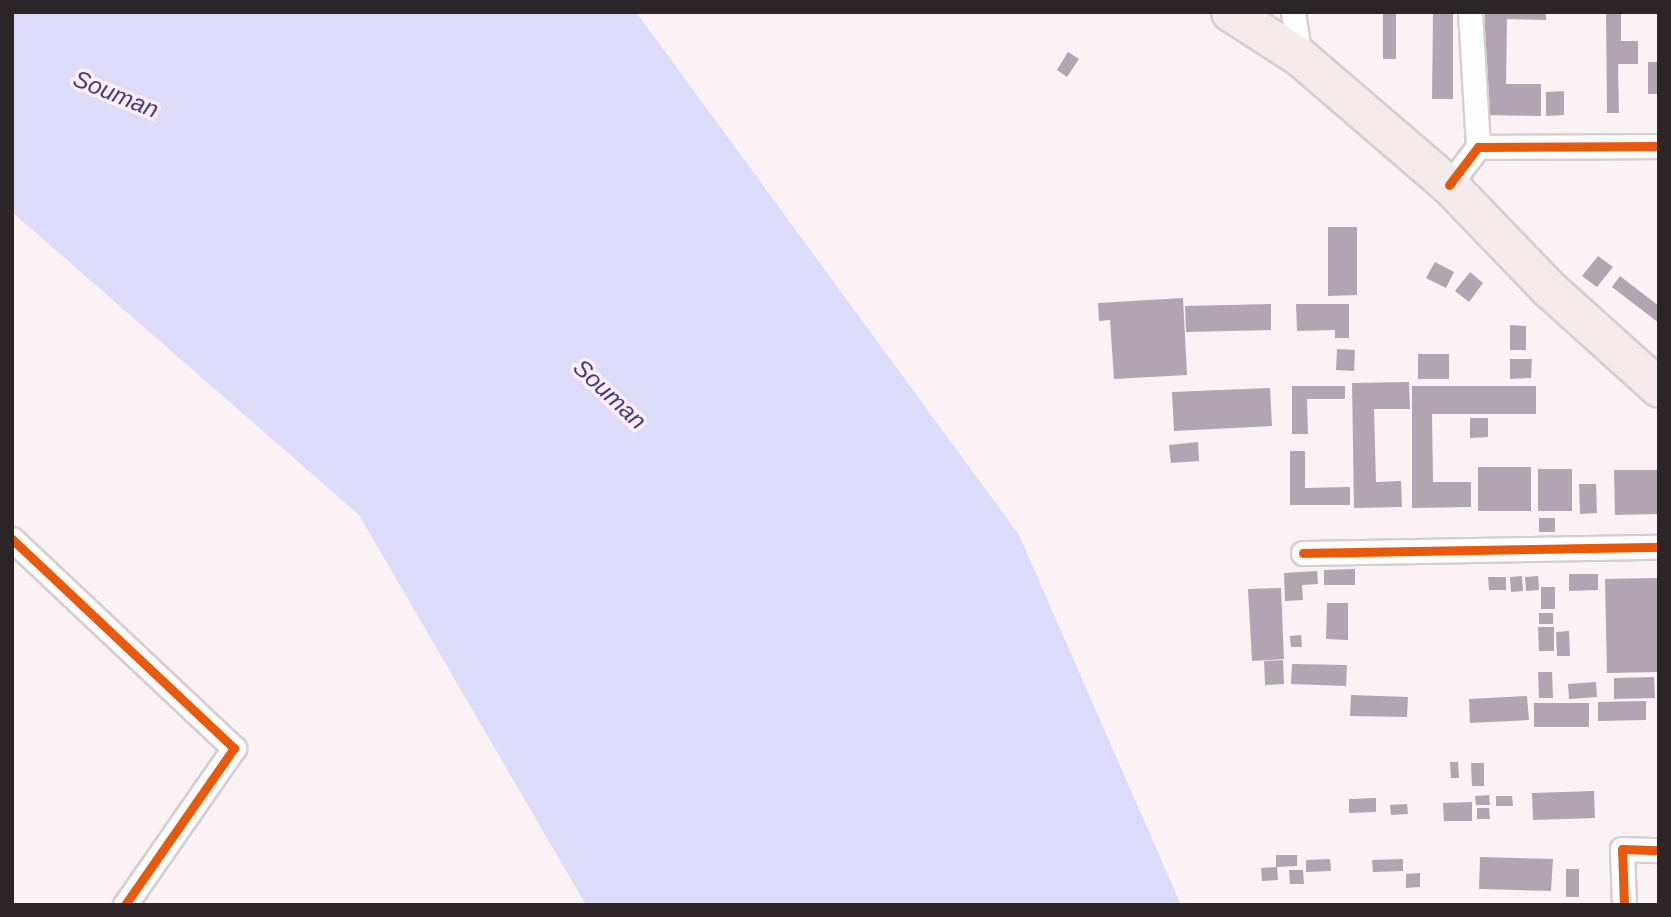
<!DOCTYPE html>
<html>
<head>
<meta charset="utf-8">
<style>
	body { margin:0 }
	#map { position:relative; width:1671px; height:917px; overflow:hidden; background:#fbf2f6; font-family:Arial,sans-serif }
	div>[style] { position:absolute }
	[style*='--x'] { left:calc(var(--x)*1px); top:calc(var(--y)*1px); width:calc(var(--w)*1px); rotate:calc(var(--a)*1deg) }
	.water>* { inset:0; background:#dcdbf9 }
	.building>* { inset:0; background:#b0a5b1 }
	.roads { filter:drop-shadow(2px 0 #d5cfd1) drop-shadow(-2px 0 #d5cfd1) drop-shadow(0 2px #d5cfd1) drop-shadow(0 -2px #d5cfd1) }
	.street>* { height:23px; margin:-11.5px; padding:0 11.5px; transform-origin:11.5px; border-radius:11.5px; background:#fefdfe }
	.primary>* { height:37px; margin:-18.5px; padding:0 18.5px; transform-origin:18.5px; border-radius:18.5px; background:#f5ebeb }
	.cycleway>* { height:9px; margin:-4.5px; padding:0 4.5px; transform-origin:4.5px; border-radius:4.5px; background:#e8590c }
	span { translate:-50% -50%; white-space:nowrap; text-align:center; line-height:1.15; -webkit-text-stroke:7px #ffeef5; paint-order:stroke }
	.water-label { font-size:24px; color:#403b88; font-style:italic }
	.frame { position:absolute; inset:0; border:14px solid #2b2527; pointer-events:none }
</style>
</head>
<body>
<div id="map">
	<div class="water">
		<i style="clip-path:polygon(12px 12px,636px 12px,1019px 535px,1181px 905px,586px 905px,359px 515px,12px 212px)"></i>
	</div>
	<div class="building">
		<i style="clip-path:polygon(1383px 12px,1396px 12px,1396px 59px,1383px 59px)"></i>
		<i style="clip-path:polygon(1433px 12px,1453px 12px,1453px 99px,1432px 99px)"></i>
		<i style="clip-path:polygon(1485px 12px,1546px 12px,1546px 20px,1507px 19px,1506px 84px,1541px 84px,1541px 116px,1484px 115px)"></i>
		<i style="clip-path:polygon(1606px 12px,1621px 12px,1621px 41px,1638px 41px,1638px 64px,1618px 64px,1619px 113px,1607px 113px)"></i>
		<i style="clip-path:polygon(1068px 52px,1079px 59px,1067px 77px,1057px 70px)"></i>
		<i style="clip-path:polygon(1648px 62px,1659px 62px,1659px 94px,1648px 94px)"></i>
		<i style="clip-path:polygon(1564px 91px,1564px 115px,1546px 116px,1546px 92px)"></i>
		<i style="clip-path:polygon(1328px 227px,1357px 227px,1357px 295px,1328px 296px)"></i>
		<i style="clip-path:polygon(1598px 256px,1613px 267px,1597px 287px,1582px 276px)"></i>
		<i style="clip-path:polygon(1435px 262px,1454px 272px,1446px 288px,1426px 278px)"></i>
		<i style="clip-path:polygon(1470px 272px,1483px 283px,1469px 302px,1455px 291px)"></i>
		<i style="clip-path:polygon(1620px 276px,1659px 306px,1659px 323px,1612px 287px)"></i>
		<i style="clip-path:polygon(1183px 298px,1187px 375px,1114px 379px,1110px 320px,1099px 321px,1098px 303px)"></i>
		<i style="clip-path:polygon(1271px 304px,1271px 330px,1186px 332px,1185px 306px)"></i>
		<i style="clip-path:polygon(1296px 304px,1349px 304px,1349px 338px,1335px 338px,1335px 330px,1297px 331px)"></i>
		<i style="clip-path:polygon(1510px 325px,1526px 326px,1526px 350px,1510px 350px)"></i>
		<i style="clip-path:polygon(1337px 349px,1355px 350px,1354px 371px,1336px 370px)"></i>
		<i style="clip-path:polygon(1418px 354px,1449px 354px,1449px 379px,1418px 379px)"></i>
		<i style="clip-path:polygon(1510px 359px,1532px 359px,1531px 378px,1510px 379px)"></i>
		<i style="clip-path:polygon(1409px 382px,1410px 409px,1374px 409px,1376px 482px,1401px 481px,1402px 507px,1354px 508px,1352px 383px)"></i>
		<i style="clip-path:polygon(1292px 386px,1345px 386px,1345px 399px,1307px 399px,1308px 434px,1292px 434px)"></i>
		<i style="clip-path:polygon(1412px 386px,1536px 386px,1536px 414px,1432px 414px,1433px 482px,1471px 482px,1471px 507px,1412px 508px)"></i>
		<i style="clip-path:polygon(1270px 388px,1272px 426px,1174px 431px,1172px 392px)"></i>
		<i style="clip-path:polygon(1470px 418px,1488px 418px,1488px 437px,1470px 438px)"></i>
		<i style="clip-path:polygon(1198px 442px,1199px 461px,1171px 463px,1169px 445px)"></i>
		<i style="clip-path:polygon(1290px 451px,1305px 451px,1305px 488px,1350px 487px,1350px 505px,1290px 505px)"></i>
		<i style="clip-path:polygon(1478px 467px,1531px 467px,1531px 511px,1478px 511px)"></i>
		<i style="clip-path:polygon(1538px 469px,1572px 469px,1572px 511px,1538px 511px)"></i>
		<i style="clip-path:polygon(1614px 470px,1659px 470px,1659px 514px,1615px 515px)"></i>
		<i style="clip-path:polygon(1579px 484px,1596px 484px,1597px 513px,1580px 514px)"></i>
		<i style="clip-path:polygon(1539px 518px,1555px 518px,1555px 532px,1539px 532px)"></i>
		<i style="clip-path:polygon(1355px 569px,1355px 585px,1324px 585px,1324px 570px)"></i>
		<i style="clip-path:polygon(1317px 571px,1318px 584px,1302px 585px,1303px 600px,1285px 601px,1284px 573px)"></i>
		<i style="clip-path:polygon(1569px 574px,1598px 574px,1598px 590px,1569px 591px)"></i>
		<i style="clip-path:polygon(1522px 576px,1523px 591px,1511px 592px,1510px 577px)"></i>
		<i style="clip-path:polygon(1538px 576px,1539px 590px,1526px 591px,1525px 577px)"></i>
		<i style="clip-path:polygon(1488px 577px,1506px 577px,1506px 590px,1489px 590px)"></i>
		<i style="clip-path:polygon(1657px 578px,1659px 672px,1607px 673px,1605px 579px)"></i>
		<i style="clip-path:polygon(1541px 587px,1555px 587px,1555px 609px,1541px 609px)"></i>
		<i style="clip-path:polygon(1281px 588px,1284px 659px,1252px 661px,1248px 589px)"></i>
		<i style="clip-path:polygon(1327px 603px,1348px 603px,1348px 640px,1326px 639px)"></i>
		<i style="clip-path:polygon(1539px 613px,1553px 613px,1553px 624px,1539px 624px)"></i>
		<i style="clip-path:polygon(1538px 627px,1554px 627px,1554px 651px,1539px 651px)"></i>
		<i style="clip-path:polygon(1569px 631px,1570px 656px,1557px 656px,1556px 632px)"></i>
		<i style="clip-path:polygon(1301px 635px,1302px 647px,1291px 647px,1290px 636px)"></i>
		<i style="clip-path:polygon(1283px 660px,1284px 684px,1265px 685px,1264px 661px)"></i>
		<i style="clip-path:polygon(1292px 664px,1347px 665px,1346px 686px,1291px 684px)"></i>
		<i style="clip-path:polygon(1538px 672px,1552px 672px,1553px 698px,1539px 698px)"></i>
		<i style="clip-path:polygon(1654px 677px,1655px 698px,1614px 699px,1614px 678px)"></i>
		<i style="clip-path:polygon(1596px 682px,1597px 697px,1569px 699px,1568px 684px)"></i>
		<i style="clip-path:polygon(1351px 695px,1408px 697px,1407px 717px,1350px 716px)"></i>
		<i style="clip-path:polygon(1527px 696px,1529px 720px,1470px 723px,1469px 699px)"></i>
		<i style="clip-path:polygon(1646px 701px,1646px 720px,1598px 721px,1598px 702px)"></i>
		<i style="clip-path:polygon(1534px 703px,1589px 703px,1589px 727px,1534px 727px)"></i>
		<i style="clip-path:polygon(1450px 762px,1458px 762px,1459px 778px,1451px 778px)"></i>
		<i style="clip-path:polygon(1471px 763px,1484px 763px,1484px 786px,1472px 786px)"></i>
		<i style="clip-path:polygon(1594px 791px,1595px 818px,1533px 820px,1532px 793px)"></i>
		<i style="clip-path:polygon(1489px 795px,1490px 805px,1476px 805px,1475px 796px)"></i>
		<i style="clip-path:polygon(1496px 796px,1512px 796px,1513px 806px,1496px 806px)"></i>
		<i style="clip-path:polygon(1376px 798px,1376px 812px,1349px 813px,1349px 799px)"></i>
		<i style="clip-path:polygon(1472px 802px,1472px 821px,1444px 821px,1443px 803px)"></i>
		<i style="clip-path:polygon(1407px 804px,1408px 814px,1391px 815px,1390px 805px)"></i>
		<i style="clip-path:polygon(1477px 808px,1489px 808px,1490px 819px,1477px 819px)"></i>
		<i style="clip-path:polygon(1276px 855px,1297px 855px,1297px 866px,1276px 867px)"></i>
		<i style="clip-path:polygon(1480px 857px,1553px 859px,1551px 891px,1479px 889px)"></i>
		<i style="clip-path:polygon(1330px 859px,1331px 871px,1306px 872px,1306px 860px)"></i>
		<i style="clip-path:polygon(1403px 859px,1403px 871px,1373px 872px,1372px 860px)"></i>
		<i style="clip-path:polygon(1277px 867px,1278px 880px,1262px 881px,1261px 868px)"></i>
		<i style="clip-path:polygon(1566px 869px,1579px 869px,1579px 897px,1566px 897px)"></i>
		<i style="clip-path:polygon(1289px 870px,1303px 870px,1304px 884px,1290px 884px)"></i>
		<i style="clip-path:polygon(1420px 873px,1420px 887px,1406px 888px,1406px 874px)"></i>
	</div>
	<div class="roads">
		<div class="street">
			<i style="--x:1293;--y:12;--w:46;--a:81.2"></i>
			<i style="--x:1470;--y:12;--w:135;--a:86.6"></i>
			<i style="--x:1449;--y:185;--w:48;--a:-52.7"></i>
			<i style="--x:1478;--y:147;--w:181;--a:-0.3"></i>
			<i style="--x:12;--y:539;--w:305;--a:43.3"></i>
			<i style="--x:234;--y:748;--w:191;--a:124.8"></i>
			<i style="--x:1303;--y:553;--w:356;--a:-1"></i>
			<i style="--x:1624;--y:905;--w:56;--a:-92"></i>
			<i style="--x:1622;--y:849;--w:37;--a:2"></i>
		</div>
		<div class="primary">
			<i style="--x:1230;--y:12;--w:83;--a:32.7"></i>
			<i style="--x:1300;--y:57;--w:196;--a:40.7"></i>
			<i style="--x:1449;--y:185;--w:143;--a:46.1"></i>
			<i style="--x:1548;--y:288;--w:149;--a:42"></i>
		</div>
	</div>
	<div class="cycleway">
		<i style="--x:1449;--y:185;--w:48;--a:-52.7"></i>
		<i style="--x:1478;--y:147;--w:181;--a:-0.3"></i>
		<i style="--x:12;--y:539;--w:305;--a:43.3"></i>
		<i style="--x:234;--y:748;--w:191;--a:124.8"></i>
		<i style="--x:1303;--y:553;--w:356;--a:-1"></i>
		<i style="--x:1624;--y:905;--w:56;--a:-92"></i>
		<i style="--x:1622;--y:849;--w:37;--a:2"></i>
	</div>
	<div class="water-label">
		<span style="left:116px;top:94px;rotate:22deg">Souman</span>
		<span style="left:610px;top:394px;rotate:43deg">Souman</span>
	</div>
	<div class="frame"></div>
</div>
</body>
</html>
